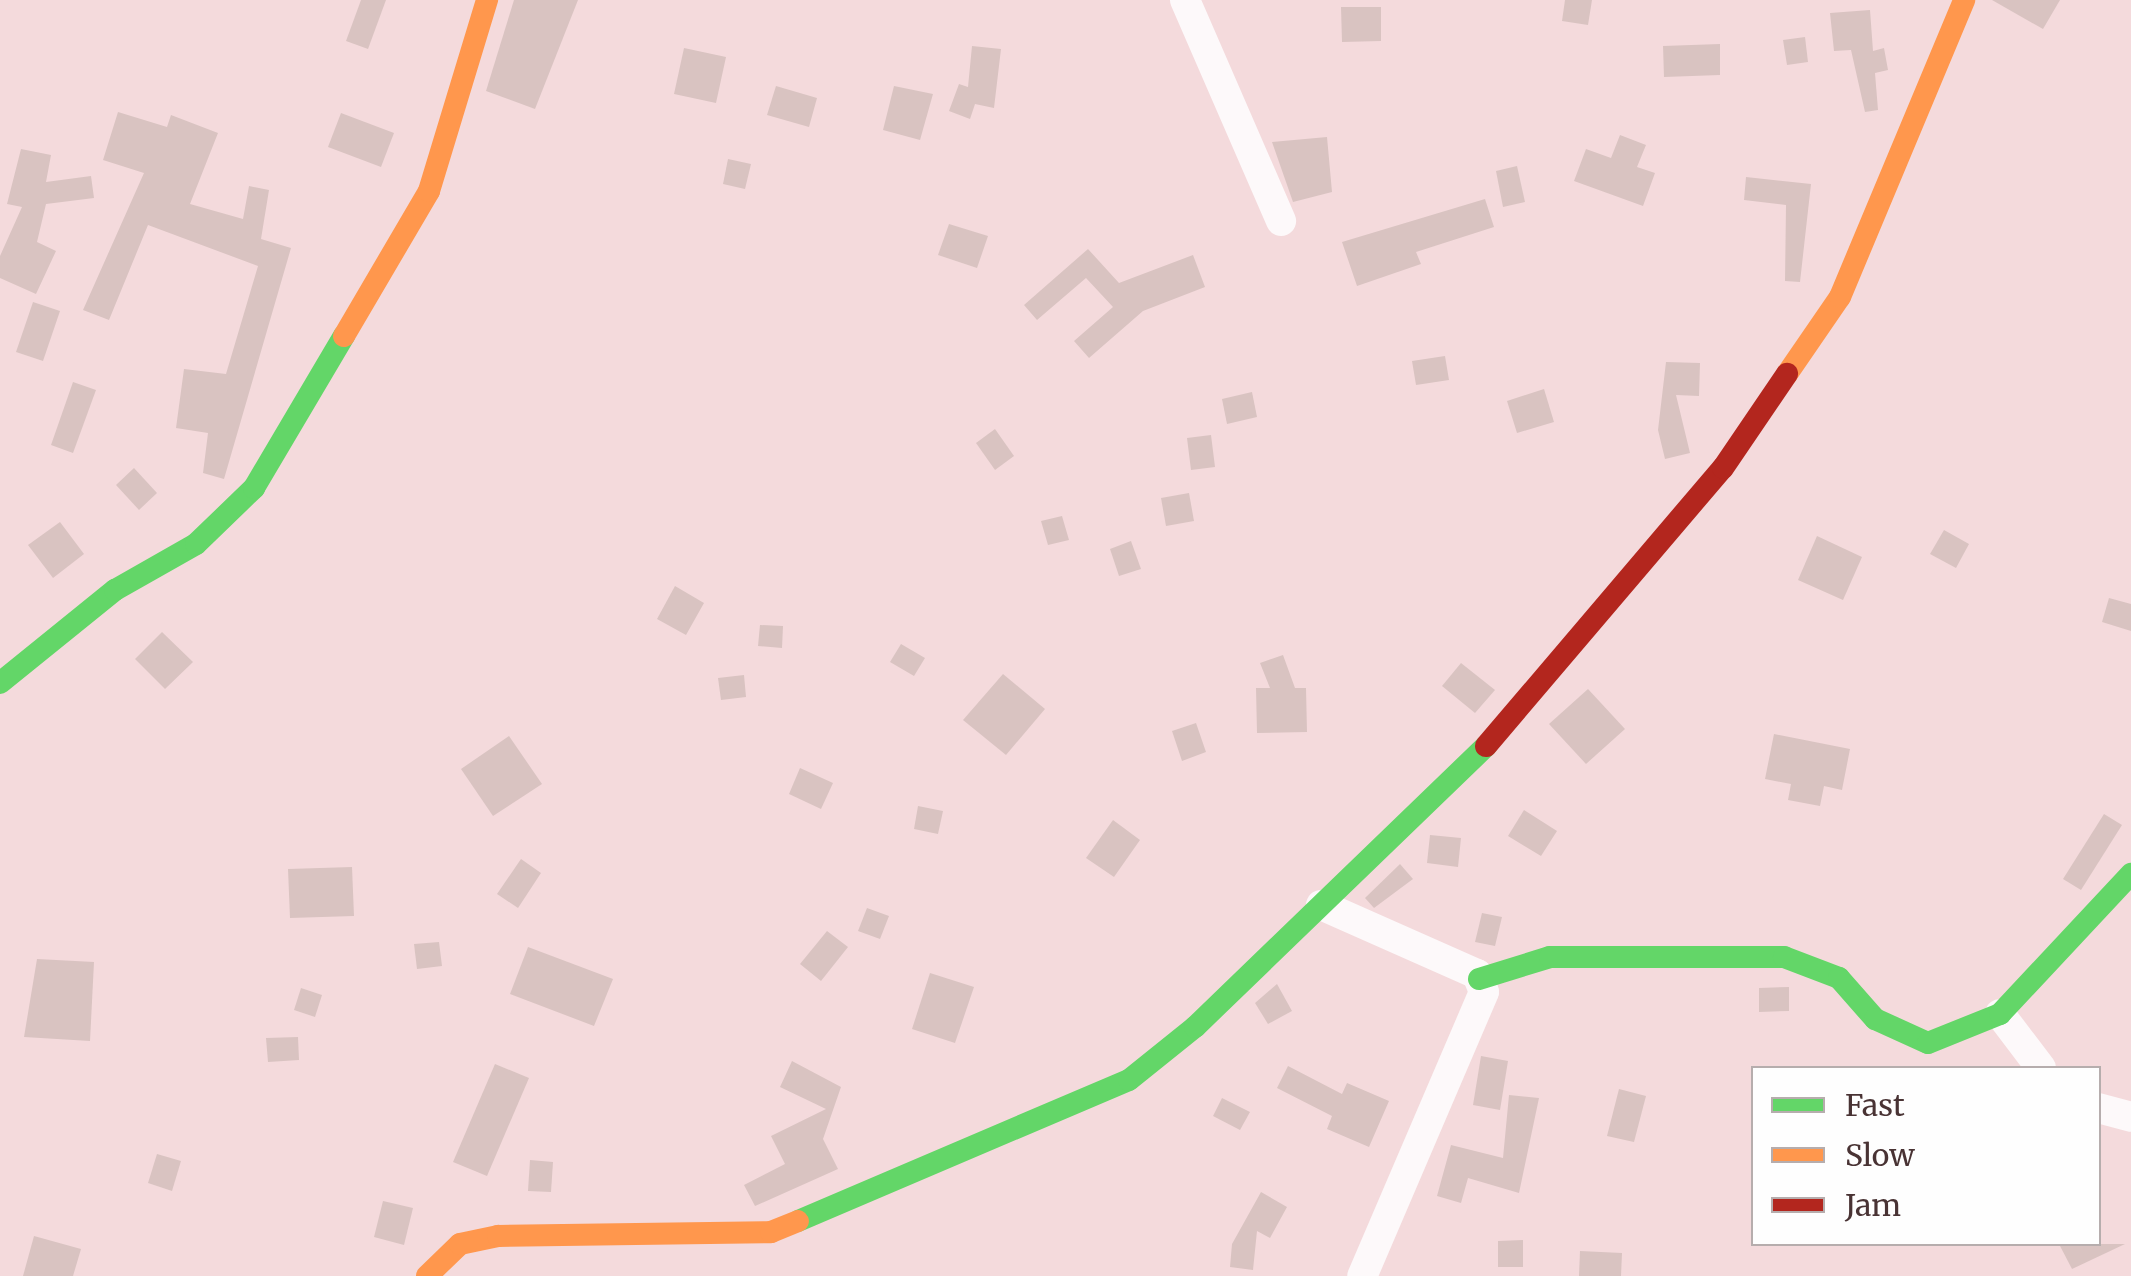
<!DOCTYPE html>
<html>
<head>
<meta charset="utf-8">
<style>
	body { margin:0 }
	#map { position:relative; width:2131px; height:1276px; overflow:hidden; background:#f4dadc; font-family:Merriweather,serif }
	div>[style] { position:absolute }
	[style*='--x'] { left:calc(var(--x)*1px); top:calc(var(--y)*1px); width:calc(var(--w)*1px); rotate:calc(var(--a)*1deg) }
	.building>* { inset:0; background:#d9c3c1 }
	.street>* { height:30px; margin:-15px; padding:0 15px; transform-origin:15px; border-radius:15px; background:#fdf9fa }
	.fast>* { height:22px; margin:-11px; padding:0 11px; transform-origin:11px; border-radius:11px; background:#63d668 }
	.slow>* { height:22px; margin:-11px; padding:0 11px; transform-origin:11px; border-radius:11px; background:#ff974d }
	.jam>* { height:22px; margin:-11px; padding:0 11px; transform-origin:11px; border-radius:11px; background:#b3261e }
	span { translate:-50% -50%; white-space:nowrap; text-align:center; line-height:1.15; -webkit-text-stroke:8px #fefefe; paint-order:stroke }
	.legend { position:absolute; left:1751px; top:1066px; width:350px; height:180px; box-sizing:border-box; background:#fefefe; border:2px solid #b6adad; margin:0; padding:12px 18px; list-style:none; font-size:30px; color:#493334 }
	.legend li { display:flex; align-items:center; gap:20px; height:50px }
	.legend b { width:50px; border:2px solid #b6adad }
</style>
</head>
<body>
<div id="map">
	<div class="building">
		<i style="clip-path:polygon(361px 0,386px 0,368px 49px,346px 41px)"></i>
		<i style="clip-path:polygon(514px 0,578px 0,535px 109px,486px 91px)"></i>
		<i style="clip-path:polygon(1565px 0,1592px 0,1588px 25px,1562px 21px)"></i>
		<i style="clip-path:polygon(1992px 0,2060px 0,2043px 29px)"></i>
		<i style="clip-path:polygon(1341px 7px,1381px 7px,1381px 41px,1342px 42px)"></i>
		<i style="clip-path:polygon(1870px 10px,1873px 51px,1884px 48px,1888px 70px,1875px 73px,1878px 110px,1865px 112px,1851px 50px,1834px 51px,1830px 13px)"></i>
		<i style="clip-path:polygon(1805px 37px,1808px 62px,1787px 65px,1783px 40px)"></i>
		<i style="clip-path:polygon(1720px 44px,1720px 75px,1664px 77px,1663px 46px)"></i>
		<i style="clip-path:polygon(972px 46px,1001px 49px,994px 108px,975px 104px,970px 119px,949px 111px,959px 84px,968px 87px)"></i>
		<i style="clip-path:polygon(684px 48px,726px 57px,716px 103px,674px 94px)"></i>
		<i style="clip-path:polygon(776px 86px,817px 98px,809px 127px,767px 115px)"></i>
		<i style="clip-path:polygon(894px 86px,933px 94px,920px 140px,883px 130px)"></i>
		<i style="clip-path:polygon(118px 112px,167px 127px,171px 115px,218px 133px,190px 204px,243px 219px,249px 186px,269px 190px,261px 239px,291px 248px,224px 479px,203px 473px,208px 433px,176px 428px,184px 369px,226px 374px,258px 266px,148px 225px,109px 320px,83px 310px,144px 173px,103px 160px)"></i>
		<i style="clip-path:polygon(341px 113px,394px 133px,381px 167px,328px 147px)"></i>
		<i style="clip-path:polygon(1620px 135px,1646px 145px,1637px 167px,1655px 173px,1643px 206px,1574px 181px,1586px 149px,1611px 158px)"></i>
		<i style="clip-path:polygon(1327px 137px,1332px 192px,1293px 202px,1272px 142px)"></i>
		<i style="clip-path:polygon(21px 149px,51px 155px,46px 182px,91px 176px,94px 198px,46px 204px,37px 242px,56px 251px,36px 294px,0 278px,0 256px,22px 207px,7px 204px)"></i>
		<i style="clip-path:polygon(728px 159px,751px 164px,745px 189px,723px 184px)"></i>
		<i style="clip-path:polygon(1517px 166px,1525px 202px,1503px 207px,1496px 171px)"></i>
		<i style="clip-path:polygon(1746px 177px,1811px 184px,1800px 282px,1785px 281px,1786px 205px,1744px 200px)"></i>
		<i style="clip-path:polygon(1485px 199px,1494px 227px,1416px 252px,1421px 264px,1357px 286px,1342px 242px)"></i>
		<i style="clip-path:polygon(949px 224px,988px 236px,977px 268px,938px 255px)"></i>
		<i style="clip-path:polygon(1088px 249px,1119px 283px,1193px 255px,1205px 287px,1143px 311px,1089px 358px,1074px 341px,1113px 307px,1086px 278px,1037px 320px,1024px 305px)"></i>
		<i style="clip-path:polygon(33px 302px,60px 311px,43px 361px,16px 352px)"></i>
		<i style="clip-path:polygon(1445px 356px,1449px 380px,1416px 385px,1412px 361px)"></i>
		<i style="clip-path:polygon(1666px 362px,1700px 363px,1699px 396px,1676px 395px,1690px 453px,1665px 459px,1658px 430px)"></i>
		<i style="clip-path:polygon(73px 382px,96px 390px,73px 453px,51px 445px)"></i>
		<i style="clip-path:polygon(1544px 389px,1554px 422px,1517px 433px,1507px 401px)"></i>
		<i style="clip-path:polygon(1252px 392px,1257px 417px,1227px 424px,1222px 399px)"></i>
		<i style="clip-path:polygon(995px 429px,1014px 456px,995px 470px,976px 443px)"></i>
		<i style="clip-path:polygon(1211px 435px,1215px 467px,1191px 470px,1187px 438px)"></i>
		<i style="clip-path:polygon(134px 468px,157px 493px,139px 510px,116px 485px)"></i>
		<i style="clip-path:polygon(1189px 493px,1194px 521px,1166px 526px,1161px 498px)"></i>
		<i style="clip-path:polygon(1062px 516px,1069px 540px,1048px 545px,1041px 521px)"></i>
		<i style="clip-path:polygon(60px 522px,84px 554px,53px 578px,28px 545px)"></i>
		<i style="clip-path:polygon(1944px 530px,1969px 544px,1956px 568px,1930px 554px)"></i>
		<i style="clip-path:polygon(1817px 536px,1862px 557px,1843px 600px,1798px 580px)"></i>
		<i style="clip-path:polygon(1131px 541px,1141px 569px,1119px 576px,1110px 549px)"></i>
		<i style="clip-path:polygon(675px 586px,704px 603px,686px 635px,657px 619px)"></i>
		<i style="clip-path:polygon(2109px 598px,2131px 604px,2131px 631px,2102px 622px)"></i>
		<i style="clip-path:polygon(760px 625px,783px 626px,782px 648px,758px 646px)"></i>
		<i style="clip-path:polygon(162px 632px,193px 662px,165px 689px,135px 659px)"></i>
		<i style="clip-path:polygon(901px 644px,925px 658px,914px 676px,890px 662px)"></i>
		<i style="clip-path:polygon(1283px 655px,1295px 688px,1306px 688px,1307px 732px,1257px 733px,1256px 688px,1270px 688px,1260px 663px)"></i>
		<i style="clip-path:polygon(1461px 663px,1495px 690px,1475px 713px,1442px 686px)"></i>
		<i style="clip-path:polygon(1003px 674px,1045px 709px,1006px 755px,963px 720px)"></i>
		<i style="clip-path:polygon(744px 675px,746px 697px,721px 700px,718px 678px)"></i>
		<i style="clip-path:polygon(1588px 689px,1625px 729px,1586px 764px,1549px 724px)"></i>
		<i style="clip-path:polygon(1196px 723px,1206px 752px,1182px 761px,1172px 731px)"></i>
		<i style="clip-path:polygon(1774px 734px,1850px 749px,1842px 790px,1824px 786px,1820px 806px,1788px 800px,1791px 784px,1765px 779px)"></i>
		<i style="clip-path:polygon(509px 736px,542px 784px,493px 816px,461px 769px)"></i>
		<i style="clip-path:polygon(800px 768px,833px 783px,821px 809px,789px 794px)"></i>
		<i style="clip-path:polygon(918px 806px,943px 811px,938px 834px,914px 829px)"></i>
		<i style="clip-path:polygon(1524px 810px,1557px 831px,1541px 856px,1508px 836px)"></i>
		<i style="clip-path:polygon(2104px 814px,2122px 825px,2081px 890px,2063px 879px)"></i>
		<i style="clip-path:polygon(1113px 820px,1140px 840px,1114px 877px,1086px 858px)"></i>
		<i style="clip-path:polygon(1430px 835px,1461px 838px,1458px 867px,1427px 863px)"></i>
		<i style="clip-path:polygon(521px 859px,541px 873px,518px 908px,497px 894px)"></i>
		<i style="clip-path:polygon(1400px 864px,1413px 879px,1374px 908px,1365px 898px)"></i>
		<i style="clip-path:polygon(352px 867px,354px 916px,290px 918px,288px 869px)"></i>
		<i style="clip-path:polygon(867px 908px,889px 916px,880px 939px,858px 931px)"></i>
		<i style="clip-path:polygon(1482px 913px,1502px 917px,1495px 946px,1475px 942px)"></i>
		<i style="clip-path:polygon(827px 931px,848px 947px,821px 981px,800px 964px)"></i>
		<i style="clip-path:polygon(439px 942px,442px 966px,417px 969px,414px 944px)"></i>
		<i style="clip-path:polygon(528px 947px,613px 979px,594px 1026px,510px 994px)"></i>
		<i style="clip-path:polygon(37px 959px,94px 962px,90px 1041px,24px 1037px)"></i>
		<i style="clip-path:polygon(930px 973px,974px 987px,955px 1043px,912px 1029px)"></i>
		<i style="clip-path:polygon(1277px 984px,1292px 1011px,1268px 1024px,1255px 1003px)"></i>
		<i style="clip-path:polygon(1789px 987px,1789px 1011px,1759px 1012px,1759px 988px)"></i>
		<i style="clip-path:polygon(301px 988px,322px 995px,315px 1017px,294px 1010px)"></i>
		<i style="clip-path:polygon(298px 1037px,299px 1060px,268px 1062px,266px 1038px)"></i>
		<i style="clip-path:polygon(1481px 1056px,1508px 1061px,1500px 1110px,1473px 1105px)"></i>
		<i style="clip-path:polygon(792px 1061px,841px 1087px,823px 1139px,838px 1169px,755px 1206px,744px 1185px,785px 1164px,771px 1136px,826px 1109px,780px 1087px)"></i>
		<i style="clip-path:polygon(495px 1064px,529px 1078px,487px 1176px,453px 1162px)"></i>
		<i style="clip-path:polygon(1288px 1066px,1342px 1094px,1347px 1083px,1389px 1101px,1369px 1147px,1327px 1129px,1332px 1116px,1277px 1088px)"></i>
		<i style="clip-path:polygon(1619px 1089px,1646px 1096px,1634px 1142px,1607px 1136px)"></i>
		<i style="clip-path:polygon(1509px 1095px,1539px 1098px,1519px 1193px,1468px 1178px,1461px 1203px,1437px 1196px,1451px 1145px,1503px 1158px)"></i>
		<i style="clip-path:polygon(1222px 1098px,1250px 1112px,1240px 1130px,1213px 1116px)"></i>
		<i style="clip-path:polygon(157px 1154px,181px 1161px,172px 1191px,148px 1183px)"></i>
		<i style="clip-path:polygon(530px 1160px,553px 1162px,551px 1192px,528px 1191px)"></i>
		<i style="clip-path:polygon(1261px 1192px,1287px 1207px,1270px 1238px,1257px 1231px,1253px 1270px,1230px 1267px,1232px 1244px)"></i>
		<i style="clip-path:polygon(383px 1201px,413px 1208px,404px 1245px,374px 1237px)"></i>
		<i style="clip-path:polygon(34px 1236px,81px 1249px,73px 1276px,23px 1276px)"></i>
		<i style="clip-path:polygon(1523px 1240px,1523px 1267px,1498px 1267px,1498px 1241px)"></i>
		<i style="clip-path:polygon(2059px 1244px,2125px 1244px,2072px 1269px)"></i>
		<i style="clip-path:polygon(1580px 1251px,1622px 1253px,1621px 1276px,1579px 1276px)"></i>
	</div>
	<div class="street">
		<i style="--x:1185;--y:0;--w:241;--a:66.5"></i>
		<i style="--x:1321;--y:905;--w:171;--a:23.9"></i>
		<i style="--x:1477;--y:974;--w:19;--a:69"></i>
		<i style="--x:1484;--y:992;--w:309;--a:113.2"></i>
		<i style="--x:2000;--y:1014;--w:68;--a:52.8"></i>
		<i style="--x:2098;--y:1108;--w:34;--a:15"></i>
	</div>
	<div class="fast">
		<i style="--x:0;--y:683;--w:148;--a:-39"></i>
		<i style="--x:115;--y:590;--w:93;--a:-29.6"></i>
		<i style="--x:196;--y:544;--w:81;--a:-44"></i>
		<i style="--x:254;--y:488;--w:177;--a:-59.4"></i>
		<i style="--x:1479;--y:979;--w:74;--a:-17.2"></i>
		<i style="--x:1550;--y:957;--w:234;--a:0"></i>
		<i style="--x:1784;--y:957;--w:59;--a:20.9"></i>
		<i style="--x:1839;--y:978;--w:55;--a:48.7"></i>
		<i style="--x:1875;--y:1019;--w:58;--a:24.4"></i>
		<i style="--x:1928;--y:1043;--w:78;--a:-21.9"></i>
		<i style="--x:2000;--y:1014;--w:192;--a:-46.9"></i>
		<i style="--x:798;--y:1221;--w:360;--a:-23.1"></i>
		<i style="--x:1129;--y:1080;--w:85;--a:-38.8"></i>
		<i style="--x:1195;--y:1027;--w:405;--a:-44"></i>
	</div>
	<div class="slow">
		<i style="--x:344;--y:336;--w:168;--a:-59.6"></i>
		<i style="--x:429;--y:191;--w:200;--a:-73.1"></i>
		<i style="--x:1787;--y:374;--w:93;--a:-55.5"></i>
		<i style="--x:1840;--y:297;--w:322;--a:-67.3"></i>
		<i style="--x:427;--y:1276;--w:46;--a:-44.1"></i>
		<i style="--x:460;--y:1244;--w:39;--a:-12"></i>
		<i style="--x:498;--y:1236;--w:273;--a:-0.8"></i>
		<i style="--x:771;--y:1232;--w:29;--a:-22"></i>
	</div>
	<div class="jam">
		<i style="--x:1486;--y:746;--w:365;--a:-49.6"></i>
		<i style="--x:1723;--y:468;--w:114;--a:-55.8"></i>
	</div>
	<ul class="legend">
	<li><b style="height:12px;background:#63d668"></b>Fast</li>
	<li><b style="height:12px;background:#ff974d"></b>Slow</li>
	<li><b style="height:12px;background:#b3261e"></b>Jam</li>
	</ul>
</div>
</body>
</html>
